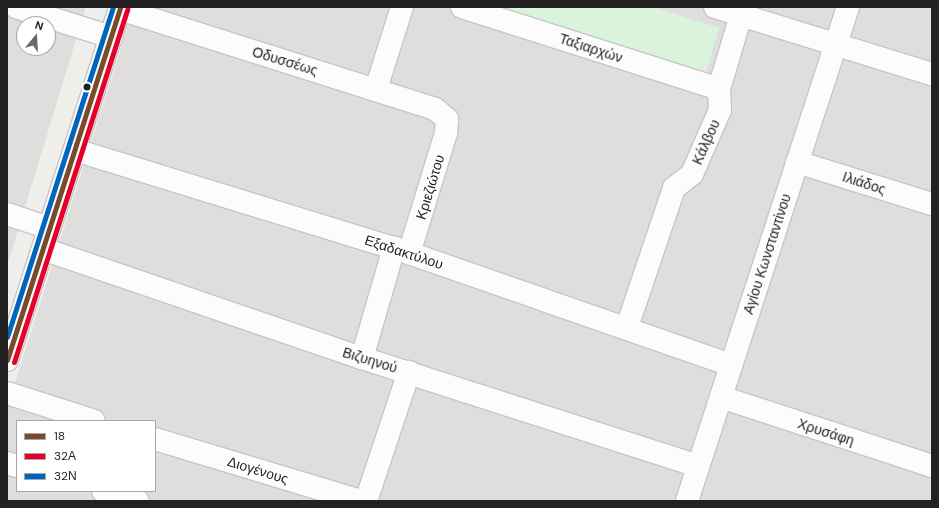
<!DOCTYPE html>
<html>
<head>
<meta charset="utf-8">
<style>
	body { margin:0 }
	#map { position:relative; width:939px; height:508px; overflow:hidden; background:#f0eeeb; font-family:"DM Sans",sans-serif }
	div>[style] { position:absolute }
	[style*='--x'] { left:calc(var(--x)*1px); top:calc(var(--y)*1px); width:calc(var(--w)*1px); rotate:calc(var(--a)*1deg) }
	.residential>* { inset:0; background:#dfdedc }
	.park>* { inset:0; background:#daf4db }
	.roads { filter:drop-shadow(1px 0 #c7c6c5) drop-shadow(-1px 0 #c7c6c5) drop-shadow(0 1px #c7c6c5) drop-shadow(0 -1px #c7c6c5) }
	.minor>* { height:22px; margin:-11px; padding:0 11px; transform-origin:11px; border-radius:11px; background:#fdfcfc }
	.bus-1>* { height:5px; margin:-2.5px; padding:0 2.5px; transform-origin:2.5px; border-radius:2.5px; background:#7a4b2a }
	.bus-2>* { height:5px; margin:-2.5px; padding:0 2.5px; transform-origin:2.5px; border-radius:2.5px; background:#e4002b }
	.bus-3>* { height:5px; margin:-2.5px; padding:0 2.5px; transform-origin:2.5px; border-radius:2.5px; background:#0065bd }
	.dots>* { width:11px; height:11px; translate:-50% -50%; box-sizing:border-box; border:2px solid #fff; border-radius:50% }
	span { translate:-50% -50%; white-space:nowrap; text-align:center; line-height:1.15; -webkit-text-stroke:3px #fff; paint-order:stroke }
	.street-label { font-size:14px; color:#222 }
	.frame { position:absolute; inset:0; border:8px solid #222; pointer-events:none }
	.legend { position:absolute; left:16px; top:420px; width:140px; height:72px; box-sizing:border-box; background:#fff; border:1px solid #a7a7a7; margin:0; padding:5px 7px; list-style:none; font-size:12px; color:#222 }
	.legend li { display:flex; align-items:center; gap:8px; height:20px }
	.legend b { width:20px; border:1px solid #a7a7a7 }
	.north { position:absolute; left:16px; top:16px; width:40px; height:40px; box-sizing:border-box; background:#fff; border:1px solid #a7a7a7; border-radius:50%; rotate:18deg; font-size:11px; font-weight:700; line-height:16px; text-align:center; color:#222 }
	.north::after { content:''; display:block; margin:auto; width:14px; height:18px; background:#6a6968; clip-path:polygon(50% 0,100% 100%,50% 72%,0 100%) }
</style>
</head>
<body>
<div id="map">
	<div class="residential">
		<i style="clip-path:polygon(evenodd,7px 7px,86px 7px,7px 266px,7px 7px,24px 24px,48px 24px,48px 48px,24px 48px,24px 24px)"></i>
		<i style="clip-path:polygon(evenodd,134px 7px,932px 7px,932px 501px,7px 501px,7px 408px,134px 7px,17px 421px,155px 421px,155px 491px,17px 491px,17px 421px)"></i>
	</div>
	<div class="park">
		<i style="clip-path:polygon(482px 7px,654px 7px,719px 28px,704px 79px)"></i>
	</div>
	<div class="roads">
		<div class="minor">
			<i style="--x:16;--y:7;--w:100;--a:17.5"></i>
			<i style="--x:462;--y:7;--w:270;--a:17.7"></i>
			<i style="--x:715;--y:7;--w:227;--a:17.2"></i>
			<i style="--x:120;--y:9;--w:330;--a:17.6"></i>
			<i style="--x:435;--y:109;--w:16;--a:40"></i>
			<i style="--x:447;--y:119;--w:14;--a:94"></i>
			<i style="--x:446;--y:133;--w:126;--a:107.1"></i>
			<i style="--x:376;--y:89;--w:86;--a:-72.4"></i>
			<i style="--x:75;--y:150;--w:350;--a:17.1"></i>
			<i style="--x:409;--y:253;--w:341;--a:19.2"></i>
			<i style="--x:797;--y:162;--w:141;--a:17.3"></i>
			<i style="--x:7;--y:214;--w:44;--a:18.4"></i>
			<i style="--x:43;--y:249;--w:337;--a:18.9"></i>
			<i style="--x:362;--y:358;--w:353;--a:17.8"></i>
			<i style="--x:627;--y:327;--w:147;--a:-71.3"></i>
			<i style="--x:674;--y:188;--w:23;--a:-38"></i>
			<i style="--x:692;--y:174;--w:70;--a:-66.4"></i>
			<i style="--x:720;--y:110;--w:21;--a:-93"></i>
			<i style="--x:719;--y:89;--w:77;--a:-73.4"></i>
			<i style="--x:362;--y:358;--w:115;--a:-73.8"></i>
			<i style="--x:7;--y:360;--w:371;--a:-72.2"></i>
			<i style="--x:7;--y:393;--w:91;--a:17.8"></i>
			<i style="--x:721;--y:397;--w:222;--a:18.1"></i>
			<i style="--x:155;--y:439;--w:215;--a:16.8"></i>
			<i style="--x:7;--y:463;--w:10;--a:17"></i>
			<i style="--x:103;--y:491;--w:36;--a:16"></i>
			<i style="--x:366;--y:501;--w:136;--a:-71.6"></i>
			<i style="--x:687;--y:501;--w:520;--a:-71.95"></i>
		</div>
	</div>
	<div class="bus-1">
		<i style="--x:7;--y:360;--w:371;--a:-72.2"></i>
	</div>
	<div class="bus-2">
		<i style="--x:14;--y:362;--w:371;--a:-72.2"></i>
	</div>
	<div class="bus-3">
		<i style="--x:7;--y:337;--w:347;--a:-72.2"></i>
	</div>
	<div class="dots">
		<i style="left:87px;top:87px;background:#222"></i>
	</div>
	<div class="street-label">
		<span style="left:591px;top:48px;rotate:18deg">Ταξιαρχών</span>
		<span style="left:285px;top:61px;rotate:17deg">Οδυσσέως</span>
		<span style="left:706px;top:142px;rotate:-66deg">Κάλβου</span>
		<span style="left:864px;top:183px;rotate:18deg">Ιλιάδος</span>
		<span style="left:430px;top:187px;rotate:-73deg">Κριεζιώτου</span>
		<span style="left:404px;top:252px;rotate:18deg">Εξαδακτύλου</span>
		<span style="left:767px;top:254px;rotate:-72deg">Αγίου Κωνσταντίνου</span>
		<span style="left:370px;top:360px;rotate:17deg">Βιζυηνού</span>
		<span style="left:826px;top:432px;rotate:18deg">Χρυσάφη</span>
		<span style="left:258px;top:470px;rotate:17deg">Διογένους</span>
	</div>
	<div class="frame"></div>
	<ul class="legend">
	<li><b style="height:5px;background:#7a4b2a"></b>18</li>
	<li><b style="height:5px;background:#e4002b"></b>32Α</li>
	<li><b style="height:5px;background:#0065bd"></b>32Ν</li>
	</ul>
	<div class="north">N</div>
</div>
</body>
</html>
